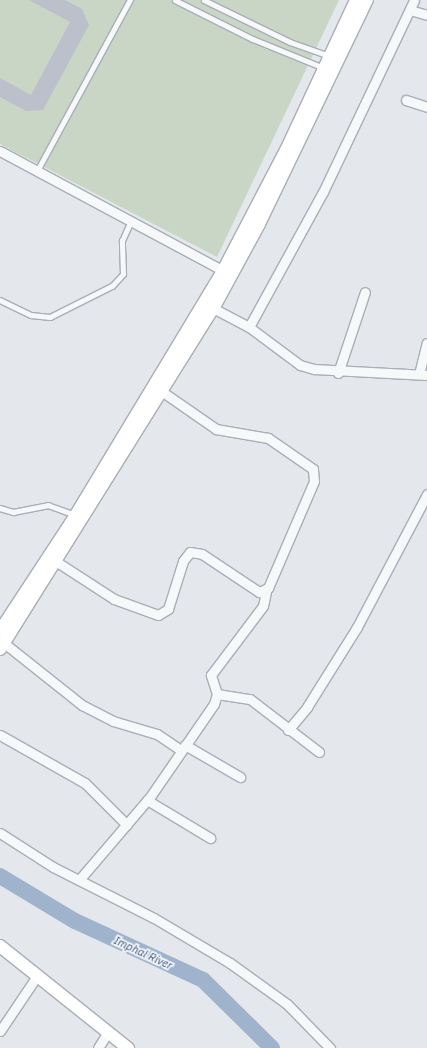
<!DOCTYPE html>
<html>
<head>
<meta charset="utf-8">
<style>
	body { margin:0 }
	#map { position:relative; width:427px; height:1048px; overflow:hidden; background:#e4e7ec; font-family:"IBM Plex Sans",sans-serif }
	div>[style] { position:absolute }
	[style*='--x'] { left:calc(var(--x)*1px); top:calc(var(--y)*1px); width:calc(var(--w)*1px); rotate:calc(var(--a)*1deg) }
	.green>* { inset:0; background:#c9d6c5 }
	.river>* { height:16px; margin:-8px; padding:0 8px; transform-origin:8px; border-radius:8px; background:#9fb4cc }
	.building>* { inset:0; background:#bbc0ca }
	.roads { filter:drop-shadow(1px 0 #a9aeb7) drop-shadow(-1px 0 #a9aeb7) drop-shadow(0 1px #a9aeb7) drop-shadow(0 -1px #a9aeb7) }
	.service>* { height:4.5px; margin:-2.25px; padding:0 2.25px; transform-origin:2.25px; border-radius:2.25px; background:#f7f8fa }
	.minor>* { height:9px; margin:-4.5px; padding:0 4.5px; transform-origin:4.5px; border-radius:4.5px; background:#f7f8fa }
	.secondary>* { height:12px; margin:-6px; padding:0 6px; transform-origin:6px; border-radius:6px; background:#fff }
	span { translate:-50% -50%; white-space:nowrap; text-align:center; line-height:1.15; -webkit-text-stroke:3.5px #f4f6f9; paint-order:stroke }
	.water-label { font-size:11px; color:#34527a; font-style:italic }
</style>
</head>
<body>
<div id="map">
	<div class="green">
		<i style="clip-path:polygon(0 0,339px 0,217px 257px,0 144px)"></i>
	</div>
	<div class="river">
		<i style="--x:0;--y:876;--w:87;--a:31"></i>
		<i style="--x:75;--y:921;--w:141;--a:24.7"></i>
		<i style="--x:203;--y:980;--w:97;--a:44.6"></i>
	</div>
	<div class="building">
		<i style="clip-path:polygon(29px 0,65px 0,82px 9px,89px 25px,43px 110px,26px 111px,0 97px,0 78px,31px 95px,70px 22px)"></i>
	</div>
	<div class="roads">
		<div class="service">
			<i style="--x:175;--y:0;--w:87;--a:26.6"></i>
			<i style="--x:253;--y:39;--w:77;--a:22.2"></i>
			<i style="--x:204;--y:0;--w:96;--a:26"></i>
			<i style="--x:290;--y:42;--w:42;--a:19.3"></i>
			<i style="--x:37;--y:171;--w:195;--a:-61.5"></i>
			<i style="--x:0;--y:300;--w:34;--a:26"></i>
			<i style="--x:31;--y:315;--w:19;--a:6"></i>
			<i style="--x:50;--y:317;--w:69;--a:-26.6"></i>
			<i style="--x:112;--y:286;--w:16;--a:-47"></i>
			<i style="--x:123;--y:274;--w:33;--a:-92"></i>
			<i style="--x:122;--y:241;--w:20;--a:-66"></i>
			<i style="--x:0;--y:508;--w:14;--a:17"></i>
			<i style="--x:13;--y:512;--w:36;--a:-11"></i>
			<i style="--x:48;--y:505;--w:30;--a:20"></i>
		</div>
		<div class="minor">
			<i style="--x:410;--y:10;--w:18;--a:16"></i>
			<i style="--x:406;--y:100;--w:22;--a:18"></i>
			<i style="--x:0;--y:151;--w:259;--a:28.2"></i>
			<i style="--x:209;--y:306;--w:45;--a:27.7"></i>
			<i style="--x:249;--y:327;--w:64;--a:36.7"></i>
			<i style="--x:300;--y:365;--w:15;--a:16"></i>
			<i style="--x:314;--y:369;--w:113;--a:3"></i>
			<i style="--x:249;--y:327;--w:154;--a:-61.3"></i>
			<i style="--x:323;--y:192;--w:212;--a:-64.6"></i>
			<i style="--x:338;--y:373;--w:85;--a:-71.6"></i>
			<i style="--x:419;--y:374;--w:32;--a:-76"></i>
			<i style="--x:57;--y:562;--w:68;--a:33"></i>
			<i style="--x:114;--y:599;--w:47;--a:20"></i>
			<i style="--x:158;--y:615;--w:12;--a:-31"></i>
			<i style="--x:168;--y:609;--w:50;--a:-72.6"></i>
			<i style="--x:183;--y:561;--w:11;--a:-52"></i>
			<i style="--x:190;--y:552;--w:12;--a:9"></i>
			<i style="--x:202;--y:554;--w:69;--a:33.7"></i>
			<i style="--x:259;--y:592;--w:10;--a:-24"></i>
			<i style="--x:268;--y:588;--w:116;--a:-66.7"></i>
			<i style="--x:314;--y:481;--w:12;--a:-95"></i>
			<i style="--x:313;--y:469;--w:55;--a:-145.4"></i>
			<i style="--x:268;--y:438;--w:53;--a:-170.2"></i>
			<i style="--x:216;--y:429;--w:72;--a:-145.2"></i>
			<i style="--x:4;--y:643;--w:100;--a:38.5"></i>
			<i style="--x:82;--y:705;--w:35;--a:27"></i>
			<i style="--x:113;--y:721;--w:46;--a:16.5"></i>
			<i style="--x:157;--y:734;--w:29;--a:34"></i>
			<i style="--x:217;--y:694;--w:33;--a:9"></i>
			<i style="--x:250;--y:699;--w:87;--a:37.5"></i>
			<i style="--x:288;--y:730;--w:30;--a:-50"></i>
			<i style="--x:307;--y:707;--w:94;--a:-58"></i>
			<i style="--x:357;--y:627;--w:150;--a:-62.2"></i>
			<i style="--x:0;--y:735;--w:98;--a:29.5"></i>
			<i style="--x:85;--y:783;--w:59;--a:45"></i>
			<i style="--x:185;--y:745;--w:64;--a:30.2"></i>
			<i style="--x:147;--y:800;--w:74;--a:31.1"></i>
			<i style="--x:0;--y:833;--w:63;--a:32.7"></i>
			<i style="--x:53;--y:867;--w:113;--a:26.8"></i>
			<i style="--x:154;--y:918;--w:88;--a:30.6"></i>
			<i style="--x:230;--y:963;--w:70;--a:35.7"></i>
			<i style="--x:287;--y:1004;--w:62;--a:45.7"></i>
			<i style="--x:79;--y:880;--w:109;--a:-49.5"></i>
			<i style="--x:150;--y:797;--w:113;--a:-55.5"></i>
			<i style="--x:214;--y:704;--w:10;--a:-73"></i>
			<i style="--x:217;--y:694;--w:20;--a:-108"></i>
			<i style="--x:211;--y:675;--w:86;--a:-53"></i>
			<i style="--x:263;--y:606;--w:14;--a:-78"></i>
			<i style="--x:0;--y:1031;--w:66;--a:-56.1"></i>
			<i style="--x:98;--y:1048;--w:19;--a:-58"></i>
		</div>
		<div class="secondary">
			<i style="--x:0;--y:631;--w:129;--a:-56.7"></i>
			<i style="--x:71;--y:523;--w:294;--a:-58.9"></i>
			<i style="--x:223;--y:271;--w:143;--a:-62.5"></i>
			<i style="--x:289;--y:144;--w:159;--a:-65"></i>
			<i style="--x:0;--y:649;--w:403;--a:-58"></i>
			<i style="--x:214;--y:307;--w:94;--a:-61.5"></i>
			<i style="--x:259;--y:224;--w:249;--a:-64.3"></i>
			<i style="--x:0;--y:946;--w:164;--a:38.6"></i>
		</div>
	</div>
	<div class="water-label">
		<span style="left:143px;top:953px;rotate:25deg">Imphal River</span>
	</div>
</div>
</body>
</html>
